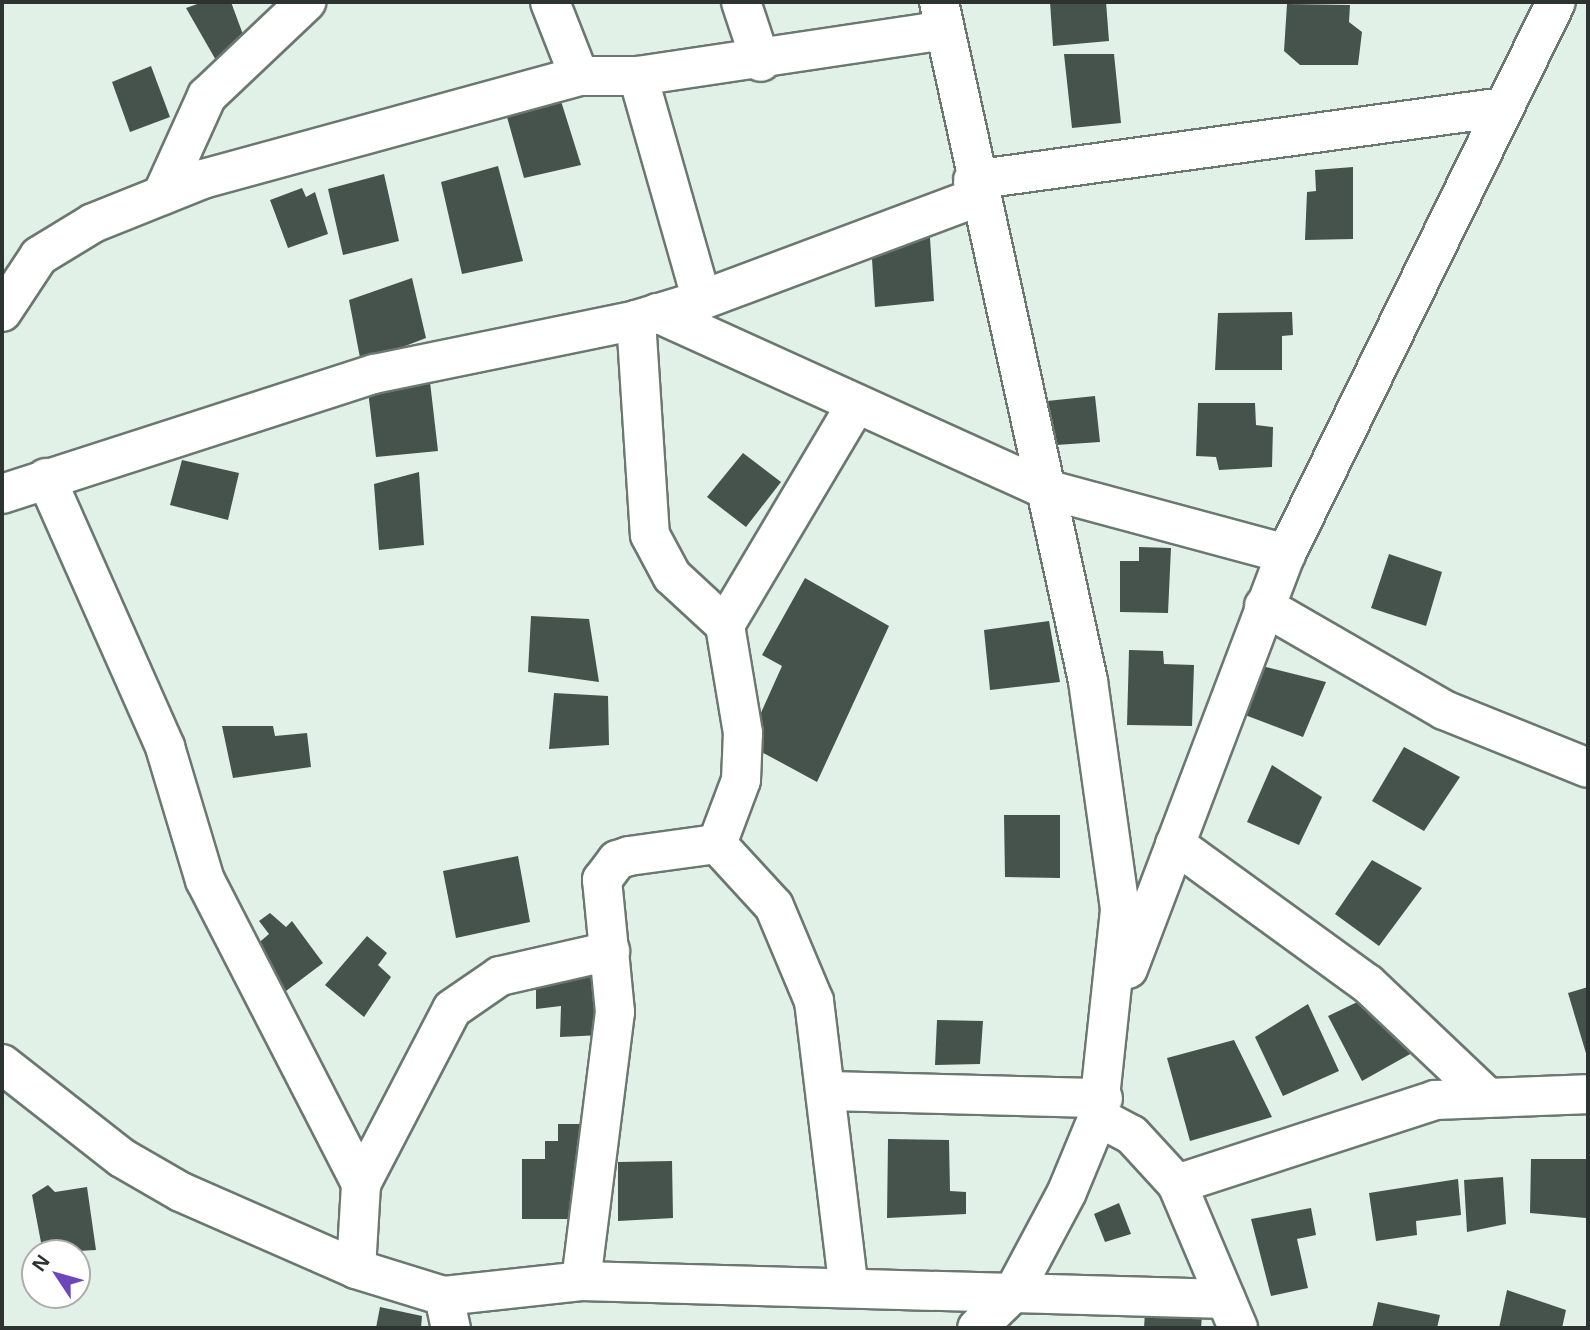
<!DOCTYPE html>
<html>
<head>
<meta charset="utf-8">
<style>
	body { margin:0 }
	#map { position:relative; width:1590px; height:1330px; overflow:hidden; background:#e1f1e8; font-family:"Open Sans",sans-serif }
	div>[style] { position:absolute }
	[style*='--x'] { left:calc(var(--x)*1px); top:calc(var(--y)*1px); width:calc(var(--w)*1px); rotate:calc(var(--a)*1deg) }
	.building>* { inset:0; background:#46534c }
	.roads { filter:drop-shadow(2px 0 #6a7870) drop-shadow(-2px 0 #6a7870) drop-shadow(0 2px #6a7870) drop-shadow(0 -2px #6a7870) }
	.minor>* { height:38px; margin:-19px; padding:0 19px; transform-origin:19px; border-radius:19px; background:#fff }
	span { translate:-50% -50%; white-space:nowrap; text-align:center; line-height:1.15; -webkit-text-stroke:7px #fff; paint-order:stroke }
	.frame { position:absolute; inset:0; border:4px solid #2d3330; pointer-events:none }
	.north { position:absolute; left:21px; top:1239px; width:70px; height:70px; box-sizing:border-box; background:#fff; border:2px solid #abadac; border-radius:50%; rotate:306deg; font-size:19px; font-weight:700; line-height:28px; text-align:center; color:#2d3330 }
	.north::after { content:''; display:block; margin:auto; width:24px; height:32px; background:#6d46be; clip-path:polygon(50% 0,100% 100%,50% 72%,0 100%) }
</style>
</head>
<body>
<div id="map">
	<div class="building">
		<i style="clip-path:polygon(203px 2px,231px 2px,248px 48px,217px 62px,186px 8px)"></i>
		<i style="clip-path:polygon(1050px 2px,1106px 2px,1109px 41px,1053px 46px)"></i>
		<i style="clip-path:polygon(1287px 4px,1350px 5px,1349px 22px,1362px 32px,1358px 65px,1300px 65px,1284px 51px)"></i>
		<i style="clip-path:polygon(1064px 54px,1114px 54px,1121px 123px,1072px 128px)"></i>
		<i style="clip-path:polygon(151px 66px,170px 117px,130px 132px,112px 82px)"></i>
		<i style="clip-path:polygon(561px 101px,581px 165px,524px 178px,507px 117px)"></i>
		<i style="clip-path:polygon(498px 166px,523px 261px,462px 274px,441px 182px)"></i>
		<i style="clip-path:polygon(1353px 167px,1353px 239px,1305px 240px,1307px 192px,1316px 191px,1315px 170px)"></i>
		<i style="clip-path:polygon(384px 174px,399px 241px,343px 255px,328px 189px)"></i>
		<i style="clip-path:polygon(302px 188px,306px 197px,315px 192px,328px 234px,288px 248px,270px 200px)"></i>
		<i style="clip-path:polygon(929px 222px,934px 301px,875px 307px,871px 243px)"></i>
		<i style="clip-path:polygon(412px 278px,426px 338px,361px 363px,349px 300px)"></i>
		<i style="clip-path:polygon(1292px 312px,1293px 335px,1282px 336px,1282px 370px,1215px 370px,1218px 313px)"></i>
		<i style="clip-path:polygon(430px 382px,438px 451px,376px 457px,368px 391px)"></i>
		<i style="clip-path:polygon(1095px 396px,1100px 442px,1056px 445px,1047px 401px)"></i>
		<i style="clip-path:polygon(1198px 403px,1255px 403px,1256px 425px,1273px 427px,1272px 467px,1219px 470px,1216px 457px,1196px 456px)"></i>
		<i style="clip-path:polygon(743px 453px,781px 482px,746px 527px,707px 497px)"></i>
		<i style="clip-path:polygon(182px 460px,239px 473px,228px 520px,170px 505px)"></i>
		<i style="clip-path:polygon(419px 472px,424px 545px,379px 550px,374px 484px)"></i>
		<i style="clip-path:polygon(1139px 547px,1171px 548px,1168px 613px,1120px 612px,1120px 561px,1139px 561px)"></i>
		<i style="clip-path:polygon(1389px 554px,1442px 572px,1426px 626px,1371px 608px)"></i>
		<i style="clip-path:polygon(805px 578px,889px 626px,817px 782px,747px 744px,782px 666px,762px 655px)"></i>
		<i style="clip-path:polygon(531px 616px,589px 619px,599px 682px,528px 672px)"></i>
		<i style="clip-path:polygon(1049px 621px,1060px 682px,990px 690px,984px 630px)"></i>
		<i style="clip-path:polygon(1129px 650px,1163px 651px,1164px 664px,1194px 665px,1192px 726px,1127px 725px)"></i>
		<i style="clip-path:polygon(1262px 666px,1326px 682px,1303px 737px,1245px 715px)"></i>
		<i style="clip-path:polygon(554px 693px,608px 696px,609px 745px,549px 749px)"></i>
		<i style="clip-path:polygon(222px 726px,273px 726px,275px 736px,307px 733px,311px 767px,233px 778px)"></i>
		<i style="clip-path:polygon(1404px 747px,1460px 777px,1424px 831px,1372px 801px)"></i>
		<i style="clip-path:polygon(1272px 765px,1322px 797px,1299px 845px,1247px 822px)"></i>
		<i style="clip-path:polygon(1004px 815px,1060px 815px,1060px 878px,1005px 877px)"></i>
		<i style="clip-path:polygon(518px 856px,530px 922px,456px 938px,443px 871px)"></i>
		<i style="clip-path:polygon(1372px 860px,1422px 888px,1379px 946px,1335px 914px)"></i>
		<i style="clip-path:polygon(270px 913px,286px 927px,292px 921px,323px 963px,286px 991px,255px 946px,269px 934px,259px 921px)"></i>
		<i style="clip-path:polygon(367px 936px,387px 953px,378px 965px,391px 977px,364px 1017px,325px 985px)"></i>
		<i style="clip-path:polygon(604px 962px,602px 1035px,560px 1037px,561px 1006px,536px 1009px,536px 971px)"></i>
		<i style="clip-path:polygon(1588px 987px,1588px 1060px,1568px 993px)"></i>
		<i style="clip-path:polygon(1372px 995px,1412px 1053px,1362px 1081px,1328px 1016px)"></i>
		<i style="clip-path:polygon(1308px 1004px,1339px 1071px,1283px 1096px,1255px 1037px)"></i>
		<i style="clip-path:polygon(937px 1020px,983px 1021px,980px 1064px,935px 1065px)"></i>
		<i style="clip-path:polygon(1234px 1040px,1272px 1117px,1190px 1141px,1167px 1058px)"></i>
		<i style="clip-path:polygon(558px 1124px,581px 1124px,580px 1219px,522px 1219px,522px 1159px,545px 1159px,545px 1141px,558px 1141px)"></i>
		<i style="clip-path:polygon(888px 1139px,949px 1140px,950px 1191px,966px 1192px,966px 1214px,887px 1218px)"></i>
		<i style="clip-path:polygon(1531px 1159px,1588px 1159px,1586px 1218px,1530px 1213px)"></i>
		<i style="clip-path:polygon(672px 1161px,673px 1218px,618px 1221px,618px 1162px)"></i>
		<i style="clip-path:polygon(1503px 1177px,1506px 1224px,1467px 1232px,1464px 1180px)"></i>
		<i style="clip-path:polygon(1458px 1179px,1461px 1215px,1416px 1221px,1417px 1235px,1376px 1241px,1369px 1193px)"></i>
		<i style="clip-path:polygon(48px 1185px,55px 1192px,87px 1187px,96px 1250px,43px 1253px,32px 1195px)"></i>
		<i style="clip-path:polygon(1119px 1203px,1131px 1234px,1105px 1242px,1094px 1214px)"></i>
		<i style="clip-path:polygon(1311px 1208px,1316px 1235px,1297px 1239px,1308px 1288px,1271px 1296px,1251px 1219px)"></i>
		<i style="clip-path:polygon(1507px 1290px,1566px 1310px,1562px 1328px,1499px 1328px)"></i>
		<i style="clip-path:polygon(1378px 1302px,1440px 1315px,1437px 1328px,1372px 1328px)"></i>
		<i style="clip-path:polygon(380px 1307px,422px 1316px,421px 1328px,376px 1328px)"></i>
		<i style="clip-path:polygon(1145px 1311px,1202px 1316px,1201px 1328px,1144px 1328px)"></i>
	</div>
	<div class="roads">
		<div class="minor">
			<i style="--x:550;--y:2;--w:79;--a:68.6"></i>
			<i style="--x:579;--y:76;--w:59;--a:0"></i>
			<i style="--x:638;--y:76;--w:233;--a:74.1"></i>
			<i style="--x:702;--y:300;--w:294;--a:-20.5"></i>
			<i style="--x:741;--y:2;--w:63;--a:71.6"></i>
			<i style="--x:939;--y:2;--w:695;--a:77.62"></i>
			<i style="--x:1088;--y:681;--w:231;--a:82"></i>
			<i style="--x:1120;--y:910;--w:208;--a:96.1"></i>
			<i style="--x:1098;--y:1117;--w:81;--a:112.5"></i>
			<i style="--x:1067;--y:1192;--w:115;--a:118.1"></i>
			<i style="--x:1013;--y:1293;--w:50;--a:135.8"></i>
			<i style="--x:638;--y:76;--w:309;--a:-8.5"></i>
			<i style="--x:973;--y:180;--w:536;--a:-7.83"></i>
			<i style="--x:162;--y:195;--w:109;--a:-65.6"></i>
			<i style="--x:207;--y:96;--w:137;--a:-43.5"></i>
			<i style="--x:2;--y:312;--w:67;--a:-56.5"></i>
			<i style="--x:39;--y:256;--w:63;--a:-31.4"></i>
			<i style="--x:93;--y:223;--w:118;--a:-21.8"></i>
			<i style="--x:203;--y:179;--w:390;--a:-15.3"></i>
			<i style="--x:657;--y:313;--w:423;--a:24.4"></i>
			<i style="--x:1042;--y:488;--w:253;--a:15.1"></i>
			<i style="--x:636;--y:320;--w:215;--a:86.3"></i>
			<i style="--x:650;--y:535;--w:47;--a:61.8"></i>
			<i style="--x:672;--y:576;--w:72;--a:42.8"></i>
			<i style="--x:46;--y:478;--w:294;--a:66.1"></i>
			<i style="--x:165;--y:747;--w:139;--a:73.3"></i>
			<i style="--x:205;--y:880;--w:342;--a:62.8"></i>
			<i style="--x:2;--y:494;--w:391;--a:-17.9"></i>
			<i style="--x:374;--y:374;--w:268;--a:-11.6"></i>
			<i style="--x:636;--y:320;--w:69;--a:-16.9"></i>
			<i style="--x:1264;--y:606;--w:208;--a:30"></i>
			<i style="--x:1444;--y:710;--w:155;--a:21.9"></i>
			<i style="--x:717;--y:844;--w:84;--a:47.4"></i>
			<i style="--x:774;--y:906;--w:103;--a:67.2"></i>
			<i style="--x:814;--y:1001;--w:285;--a:83.1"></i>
			<i style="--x:1175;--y:844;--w:238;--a:36"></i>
			<i style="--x:1368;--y:984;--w:164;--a:43.5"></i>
			<i style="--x:1128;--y:969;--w:444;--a:-69.2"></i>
			<i style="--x:1286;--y:554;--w:614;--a:-63.94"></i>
			<i style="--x:2;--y:1064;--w:152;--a:38.1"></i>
			<i style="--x:122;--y:1158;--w:68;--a:30"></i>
			<i style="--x:181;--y:1192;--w:191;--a:23.7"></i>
			<i style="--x:356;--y:1269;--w:92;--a:17.1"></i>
			<i style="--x:444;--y:1296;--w:138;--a:-6.2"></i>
			<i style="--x:581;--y:1281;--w:645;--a:1.6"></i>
			<i style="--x:829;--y:1091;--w:274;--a:1.5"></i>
			<i style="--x:1098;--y:1117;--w:38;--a:28"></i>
			<i style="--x:1132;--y:1135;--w:67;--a:47.4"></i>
			<i style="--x:1177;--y:1184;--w:156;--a:67"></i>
			<i style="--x:1177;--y:1184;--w:271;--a:-18"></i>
			<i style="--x:1435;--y:1100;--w:153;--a:-2.2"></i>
			<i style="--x:356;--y:1269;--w:85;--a:-86.6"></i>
			<i style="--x:361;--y:1184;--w:197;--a:-62.5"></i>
			<i style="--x:452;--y:1009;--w:58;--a:-34.5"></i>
			<i style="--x:500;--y:976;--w:113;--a:-12.8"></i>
			<i style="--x:581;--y:1281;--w:271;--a:-82.8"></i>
			<i style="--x:615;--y:1012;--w:133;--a:-95.6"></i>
			<i style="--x:602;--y:880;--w:25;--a:-53"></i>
			<i style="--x:617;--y:860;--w:13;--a:-18"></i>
			<i style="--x:629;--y:856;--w:89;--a:-7.8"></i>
			<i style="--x:717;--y:844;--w:68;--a:-69.4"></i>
			<i style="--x:741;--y:780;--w:47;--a:-87.6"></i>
			<i style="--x:743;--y:733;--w:109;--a:-99.5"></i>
			<i style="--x:725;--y:625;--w:255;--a:-59.3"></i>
			<i style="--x:444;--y:1296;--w:33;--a:78"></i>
		</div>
	</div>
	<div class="frame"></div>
	<div class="north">N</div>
</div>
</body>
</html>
